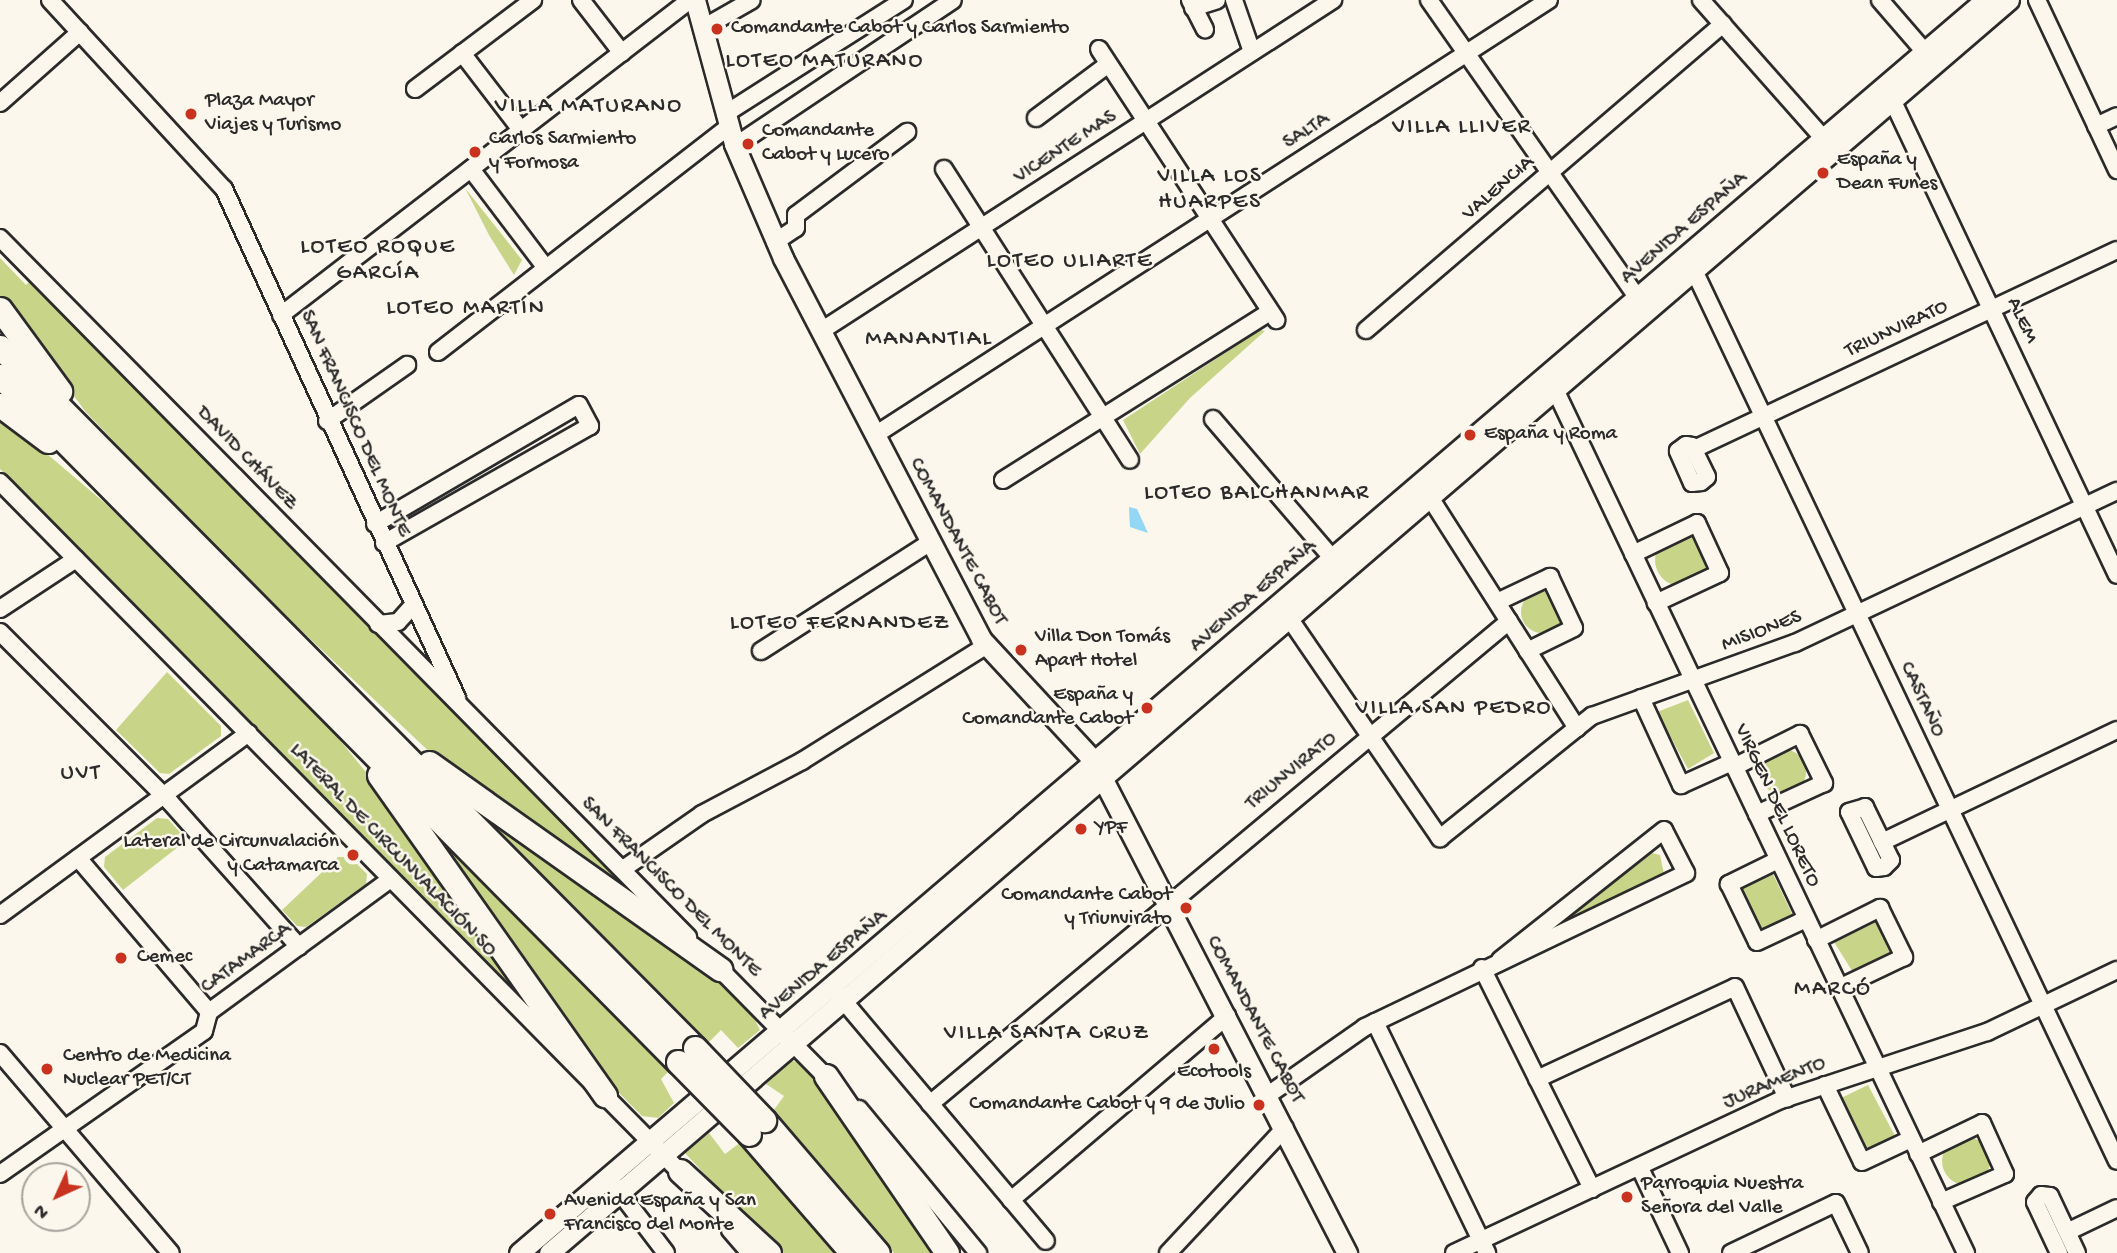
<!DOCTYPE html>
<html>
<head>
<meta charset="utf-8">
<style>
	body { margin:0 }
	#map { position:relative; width:2117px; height:1253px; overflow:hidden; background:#fbf7ec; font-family:"Gochi Hand",sans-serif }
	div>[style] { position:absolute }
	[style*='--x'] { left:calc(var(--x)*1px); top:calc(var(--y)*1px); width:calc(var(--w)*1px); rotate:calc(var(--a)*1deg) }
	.green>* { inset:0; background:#c8d589 }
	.round { border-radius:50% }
	.water>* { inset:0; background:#93d7f4 }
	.roads { filter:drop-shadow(2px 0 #2b2b2b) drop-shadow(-2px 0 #2b2b2b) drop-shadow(0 2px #2b2b2b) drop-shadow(0 -2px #2b2b2b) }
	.minor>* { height:16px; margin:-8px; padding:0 8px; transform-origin:8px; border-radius:8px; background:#fbf7ec }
	.major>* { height:19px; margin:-9.5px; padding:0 9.5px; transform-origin:9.5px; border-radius:9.5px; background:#fbf7ec }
	.highway>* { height:23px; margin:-11.5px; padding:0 11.5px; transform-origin:11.5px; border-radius:11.5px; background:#fbf7ec }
	.bridges { filter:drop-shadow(2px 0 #2b2b2b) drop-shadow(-2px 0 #2b2b2b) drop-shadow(0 2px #2b2b2b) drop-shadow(0 -2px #2b2b2b) }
	.highway-bridge>* { height:23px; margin:-11.5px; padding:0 11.5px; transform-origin:11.5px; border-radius:11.5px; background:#fbf7ec }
	.dots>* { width:19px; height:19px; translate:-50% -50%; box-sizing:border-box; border:4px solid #fbf7ec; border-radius:50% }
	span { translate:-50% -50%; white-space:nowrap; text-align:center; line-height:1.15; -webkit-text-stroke:5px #fbf7ec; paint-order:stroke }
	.poi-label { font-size:21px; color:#2b2b2b }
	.left { translate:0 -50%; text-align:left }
	.right { translate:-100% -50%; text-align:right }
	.street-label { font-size:21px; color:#2b2b2b }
	.neighbourhood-label { font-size:23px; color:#2b2b2b; letter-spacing:2px }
	.north { position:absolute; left:21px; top:1162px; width:70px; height:70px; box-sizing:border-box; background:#fbf7ec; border:2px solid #a8a59f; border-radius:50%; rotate:225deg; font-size:19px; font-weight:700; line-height:28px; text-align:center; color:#2b2b2b }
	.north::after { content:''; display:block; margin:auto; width:24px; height:32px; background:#c8321e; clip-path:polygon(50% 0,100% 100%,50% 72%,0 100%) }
</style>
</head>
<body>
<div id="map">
	<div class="green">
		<i style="clip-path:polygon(465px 188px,522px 260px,514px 275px,489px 235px)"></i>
		<i style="clip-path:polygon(0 258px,26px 285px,31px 280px,664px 921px,437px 759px,232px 565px,85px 411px,0 296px)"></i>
		<i style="clip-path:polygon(1260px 330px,1265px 331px,1190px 398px,1140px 454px,1123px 420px)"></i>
		<i style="clip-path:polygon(0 414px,106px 504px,321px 717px,378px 787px,541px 1021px,0 469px)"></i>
		<i class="round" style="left:1655px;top:534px;width:52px;height:52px"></i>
		<i class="round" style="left:1521px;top:591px;width:42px;height:42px"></i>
		<i style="clip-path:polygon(167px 672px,221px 726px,221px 736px,169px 774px,160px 773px,116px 730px)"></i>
		<i style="clip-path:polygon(1688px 700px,1714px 753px,1688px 769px,1657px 712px)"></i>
		<i class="round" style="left:1760px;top:749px;width:46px;height:46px"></i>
		<i style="clip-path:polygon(460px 797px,695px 958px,751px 1012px,760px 1030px,738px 1048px,721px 1030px,707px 1044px)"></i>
		<i style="clip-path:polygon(419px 816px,671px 1069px,661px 1079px,674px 1103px,658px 1118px,642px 1116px,596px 1070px)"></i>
		<i style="clip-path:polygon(157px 818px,168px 819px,187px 840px,123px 890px,104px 867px,105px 857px)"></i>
		<i style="clip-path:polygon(1652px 853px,1660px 855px,1664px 874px,1552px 930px)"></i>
		<i style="clip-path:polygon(338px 857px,350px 857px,367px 874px,366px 884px,306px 927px,297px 926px,282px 910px)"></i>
		<i style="clip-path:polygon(1772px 872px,1793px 916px,1764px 932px,1741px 890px)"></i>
		<i style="clip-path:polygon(1875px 918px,1891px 956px,1854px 974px,1834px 942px)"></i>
		<i style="clip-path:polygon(791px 1061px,800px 1062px,837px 1102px,941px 1253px,894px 1253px,771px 1114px,784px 1096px,766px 1084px)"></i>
		<i style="clip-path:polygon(1868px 1085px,1895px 1136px,1869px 1152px,1839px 1099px)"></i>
		<i style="clip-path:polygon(709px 1133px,725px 1154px,741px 1142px,838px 1253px,778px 1253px,685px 1153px)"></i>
		<i class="round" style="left:1942px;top:1137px;width:48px;height:48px"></i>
	</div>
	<div class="water">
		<i style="clip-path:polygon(1129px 507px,1137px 509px,1148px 533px,1130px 527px)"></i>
	</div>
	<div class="roads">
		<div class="minor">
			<i style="--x:50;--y:0;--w:257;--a:47.4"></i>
			<i style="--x:224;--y:189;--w:560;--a:65.4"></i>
			<i style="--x:581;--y:0;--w:67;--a:52.3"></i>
			<i style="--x:1190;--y:0;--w:33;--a:63"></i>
			<i style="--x:1234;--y:0;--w:55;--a:70.9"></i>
			<i style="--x:1429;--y:0;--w:375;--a:55"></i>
			<i style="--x:1701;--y:0;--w:195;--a:48.5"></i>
			<i style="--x:1880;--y:0;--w:78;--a:49.2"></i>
			<i style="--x:2037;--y:0;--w:188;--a:64.8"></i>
			<i style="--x:1193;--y:8;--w:25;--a:-18"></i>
			<i style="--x:703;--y:28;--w:56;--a:-29.7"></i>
			<i style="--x:1099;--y:49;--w:324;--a:56.8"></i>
			<i style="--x:462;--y:53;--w:97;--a:52.5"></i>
			<i style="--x:415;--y:89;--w:148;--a:-37"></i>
			<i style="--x:1888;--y:91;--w:535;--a:64.68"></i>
			<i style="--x:0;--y:103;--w:107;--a:-41.6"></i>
			<i style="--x:725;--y:114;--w:212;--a:-32.5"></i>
			<i style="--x:1036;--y:118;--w:89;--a:-36.7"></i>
			<i style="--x:2096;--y:126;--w:23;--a:-25"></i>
			<i style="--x:735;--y:146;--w:262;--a:-33.8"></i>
			<i style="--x:471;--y:169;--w:124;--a:52.9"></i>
			<i style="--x:944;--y:169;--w:345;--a:57.4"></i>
			<i style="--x:0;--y:238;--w:981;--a:45.45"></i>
			<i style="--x:775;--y:242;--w:25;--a:-34"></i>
			<i style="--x:796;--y:228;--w:13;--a:-90"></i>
			<i style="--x:796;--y:215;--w:139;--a:-36.8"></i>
			<i style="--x:1690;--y:262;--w:995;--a:64.59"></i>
			<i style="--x:281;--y:315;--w:516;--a:-37.6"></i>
			<i style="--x:1366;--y:330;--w:470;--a:-40.6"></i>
			<i style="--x:821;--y:331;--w:610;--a:-32.88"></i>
			<i style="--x:438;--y:352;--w:368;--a:-37.8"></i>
			<i style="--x:1551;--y:381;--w:966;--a:64.55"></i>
			<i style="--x:1213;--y:419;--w:195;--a:49.4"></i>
			<i style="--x:327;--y:421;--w:98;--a:-35"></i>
			<i style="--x:875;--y:435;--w:802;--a:-32.84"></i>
			<i style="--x:1686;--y:445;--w:6;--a:9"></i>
			<i style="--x:1692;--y:446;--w:34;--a:64"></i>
			<i style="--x:1707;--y:477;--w:8;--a:140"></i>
			<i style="--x:1701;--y:482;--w:9;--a:174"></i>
			<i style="--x:1692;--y:483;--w:35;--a:-114"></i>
			<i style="--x:1678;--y:451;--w:10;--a:-37"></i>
			<i style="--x:1694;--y:449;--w:467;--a:-25.2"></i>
			<i style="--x:1003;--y:480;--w:315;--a:-32.2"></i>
			<i style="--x:0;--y:482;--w:977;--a:45.41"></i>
			<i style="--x:1424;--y:488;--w:285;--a:57.5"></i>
			<i style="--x:375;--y:524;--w:236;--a:-30.3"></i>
			<i style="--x:579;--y:405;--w:24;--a:62"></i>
			<i style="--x:590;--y:426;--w:237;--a:150.4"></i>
			<i style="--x:1633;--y:554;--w:71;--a:-25.8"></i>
			<i style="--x:1697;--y:523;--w:55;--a:65.3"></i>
			<i style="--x:1720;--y:573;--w:71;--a:154.9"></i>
			<i style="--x:1497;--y:602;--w:59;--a:-25.3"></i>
			<i style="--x:1550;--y:577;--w:56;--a:64.8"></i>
			<i style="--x:1574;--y:628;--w:52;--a:153.9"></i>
			<i style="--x:0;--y:609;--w:91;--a:-33.3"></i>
			<i style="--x:1283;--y:609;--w:278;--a:55.6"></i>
			<i style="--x:1440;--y:838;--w:195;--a:-38.8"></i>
			<i style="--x:1592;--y:716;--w:216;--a:-19.8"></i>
			<i style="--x:1795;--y:643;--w:356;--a:-25.3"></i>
			<i style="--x:378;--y:624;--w:20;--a:-6"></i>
			<i style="--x:398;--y:622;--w:24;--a:-48"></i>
			<i style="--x:0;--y:632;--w:240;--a:45"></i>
			<i style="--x:170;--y:802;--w:194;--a:48.3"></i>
			<i style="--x:761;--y:651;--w:202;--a:-32.7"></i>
			<i style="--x:1641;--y:698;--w:96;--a:65.3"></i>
			<i style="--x:1681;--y:785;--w:56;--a:-24.3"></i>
			<i style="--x:1734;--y:767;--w:74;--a:-26.6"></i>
			<i style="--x:1800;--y:734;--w:55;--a:63.9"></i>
			<i style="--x:1824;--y:783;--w:74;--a:155.2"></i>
			<i style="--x:1865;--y:807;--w:59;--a:63.9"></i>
			<i style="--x:1891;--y:860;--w:10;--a:135"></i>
			<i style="--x:1884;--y:867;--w:8;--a:173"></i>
			<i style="--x:1876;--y:868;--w:62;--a:-115.7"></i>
			<i style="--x:1849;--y:812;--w:17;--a:-17"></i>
			<i style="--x:1882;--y:842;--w:260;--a:-25.5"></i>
			<i style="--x:78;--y:858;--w:202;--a:49.6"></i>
			<i style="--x:1778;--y:860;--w:55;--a:153.9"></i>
			<i style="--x:1729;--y:884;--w:64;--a:64.2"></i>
			<i style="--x:1757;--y:942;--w:54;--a:-25.1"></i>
			<i style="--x:623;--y:869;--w:96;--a:-34.8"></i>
			<i style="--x:702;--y:814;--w:113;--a:-27.9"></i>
			<i style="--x:802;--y:761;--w:218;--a:-32.1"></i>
			<i style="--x:0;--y:915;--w:308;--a:-36.2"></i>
			<i style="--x:1816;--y:940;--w:72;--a:-26.6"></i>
			<i style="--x:1880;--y:908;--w:55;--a:63.9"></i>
			<i style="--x:1904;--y:957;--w:72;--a:154.5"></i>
			<i style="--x:714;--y:963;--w:170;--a:45.5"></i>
			<i style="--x:1482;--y:968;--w:247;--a:63.5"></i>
			<i style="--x:837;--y:993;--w:324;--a:49.9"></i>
			<i style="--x:1375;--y:1022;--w:257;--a:64.1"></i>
			<i style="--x:0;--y:1053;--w:263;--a:49.5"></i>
			<i style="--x:1537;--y:1079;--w:218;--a:-24.9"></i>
			<i style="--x:1735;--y:987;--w:123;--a:64.9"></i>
			<i style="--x:1825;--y:1085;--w:85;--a:64.3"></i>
			<i style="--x:1862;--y:1162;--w:54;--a:-25.1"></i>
			<i style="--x:1268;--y:1095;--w:118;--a:-35"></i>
			<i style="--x:1365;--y:1027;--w:356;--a:-25.6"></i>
			<i style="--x:1686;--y:873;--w:48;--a:-117.1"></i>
			<i style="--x:1664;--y:830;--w:209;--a:141.6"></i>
			<i style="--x:930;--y:1104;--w:754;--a:-39.83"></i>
			<i style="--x:859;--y:1109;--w:187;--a:50.4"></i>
			<i style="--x:1918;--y:1154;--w:71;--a:-25.8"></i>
			<i style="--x:1982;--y:1123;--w:56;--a:65.7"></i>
			<i style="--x:2005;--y:1174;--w:70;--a:156.4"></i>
			<i style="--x:1640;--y:1168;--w:94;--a:64.8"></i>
			<i style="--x:0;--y:1174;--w:249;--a:-35"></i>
			<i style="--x:204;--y:1031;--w:20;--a:-75"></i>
			<i style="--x:209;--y:1012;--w:225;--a:-36.2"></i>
			<i style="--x:612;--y:1182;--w:89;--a:52.7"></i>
			<i style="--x:1011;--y:1200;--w:284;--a:-40.4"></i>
			<i style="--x:730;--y:1230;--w:30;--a:49"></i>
			<i style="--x:2067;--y:1232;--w:55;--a:-25.6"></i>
			<i style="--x:1168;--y:1253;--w:171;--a:-46.9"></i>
			<i style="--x:1454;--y:1253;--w:361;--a:-25.1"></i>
			<i style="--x:1781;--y:1100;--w:217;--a:-18.3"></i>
			<i style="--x:1987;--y:1032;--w:144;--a:-25.5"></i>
			<i style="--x:1731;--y:1253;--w:116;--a:-25.5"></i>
			<i style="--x:1836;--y:1203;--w:55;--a:64.4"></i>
			<i style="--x:2059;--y:1253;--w:56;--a:-115.2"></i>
			<i style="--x:2035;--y:1202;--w:9;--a:-49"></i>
			<i style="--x:2041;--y:1195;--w:9;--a:6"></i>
			<i style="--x:2050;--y:1196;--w:63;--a:64.7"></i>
		</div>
		<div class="major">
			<i style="--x:695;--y:0;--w:149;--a:74.8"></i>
			<i style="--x:734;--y:144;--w:124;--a:66.7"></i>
			<i style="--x:783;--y:258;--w:429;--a:62.5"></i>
			<i style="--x:981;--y:639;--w:165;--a:47.2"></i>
			<i style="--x:1093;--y:760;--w:555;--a:62.74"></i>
			<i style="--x:519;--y:1253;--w:1929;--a:-40.52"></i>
			<i style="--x:549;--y:1253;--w:1924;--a:-40.64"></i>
		</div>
		<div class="highway">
			<i style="--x:0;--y:309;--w:102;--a:53.8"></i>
			<i style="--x:0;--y:347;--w:987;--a:45.25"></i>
			<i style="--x:0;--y:376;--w:965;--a:45.34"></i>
			<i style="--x:0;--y:405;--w:60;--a:36.9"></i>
			<i style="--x:429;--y:763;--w:357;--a:35.3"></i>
			<i style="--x:379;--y:775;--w:392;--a:54.8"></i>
			<i style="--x:826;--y:1076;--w:214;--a:55.6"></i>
			<i style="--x:764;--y:1120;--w:175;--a:49.4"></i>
			<i style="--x:749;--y:1134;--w:157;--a:49.1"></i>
			<i style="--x:680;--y:1171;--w:121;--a:42.7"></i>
		</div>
	</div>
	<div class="bridges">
		<div class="highway-bridge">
			<i style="--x:695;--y:1048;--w:100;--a:46.2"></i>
			<i style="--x:678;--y:1062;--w:101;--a:45.4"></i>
		</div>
	</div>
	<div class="dots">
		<i style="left:717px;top:29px;background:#c8321e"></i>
		<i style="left:191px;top:114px;background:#c8321e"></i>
		<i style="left:748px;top:144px;background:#c8321e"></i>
		<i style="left:475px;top:152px;background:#c8321e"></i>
		<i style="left:1823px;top:173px;background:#c8321e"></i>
		<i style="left:1470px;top:435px;background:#c8321e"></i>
		<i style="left:1021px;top:650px;background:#c8321e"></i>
		<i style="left:1147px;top:708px;background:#c8321e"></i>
		<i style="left:1081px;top:829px;background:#c8321e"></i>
		<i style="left:353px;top:855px;background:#c8321e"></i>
		<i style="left:1186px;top:908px;background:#c8321e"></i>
		<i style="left:121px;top:958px;background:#c8321e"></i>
		<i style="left:1214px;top:1049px;background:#c8321e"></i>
		<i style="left:47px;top:1069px;background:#c8321e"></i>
		<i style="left:1259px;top:1105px;background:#c8321e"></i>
		<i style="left:1627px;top:1197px;background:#c8321e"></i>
		<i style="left:550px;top:1214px;background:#c8321e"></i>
	</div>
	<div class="poi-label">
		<span class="left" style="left:731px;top:29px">Comandante Cabot y Carlos Sarmiento</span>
		<span class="left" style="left:205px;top:114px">Plaza Mayor<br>Viajes y Turismo</span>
		<span class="left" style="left:762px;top:144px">Comandante<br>Cabot y Lucero</span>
		<span class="left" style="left:489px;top:152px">Carlos Sarmiento<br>y Formosa</span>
		<span class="left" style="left:1837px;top:173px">España y<br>Dean Funes</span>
		<span class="left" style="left:1484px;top:435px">España y Roma</span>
		<span class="left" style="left:1035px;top:650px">Villa Don Tomás<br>Apart Hotel</span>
		<span class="right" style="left:1133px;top:708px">España y<br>Comandante Cabot</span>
		<span class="left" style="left:1095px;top:829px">YPF</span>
		<span class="right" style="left:339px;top:855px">Lateral de Circunvalación<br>y Catamarca</span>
		<span class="right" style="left:1172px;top:908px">Comandante Cabot<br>y Triunvirato</span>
		<span class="left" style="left:137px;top:958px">Cemec</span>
		<span class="left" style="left:63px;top:1069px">Centro de Medicina<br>Nuclear PET/CT</span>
		<span style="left:1214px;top:1073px">Ecotools</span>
		<span class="right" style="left:1245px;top:1105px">Comandante Cabot y 9 de Julio</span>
		<span class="left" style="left:1641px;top:1197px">Parroquia Nuestra<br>Señora del Valle</span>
		<span class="left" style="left:564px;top:1214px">Avenida España y San<br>Francisco del Monte</span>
	</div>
	<div class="street-label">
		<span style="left:1307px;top:132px;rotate:-33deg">SALTA</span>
		<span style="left:1066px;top:148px;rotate:-33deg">VICENTE MAS</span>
		<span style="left:1499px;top:189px;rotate:-41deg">VALENCIA</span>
		<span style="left:1685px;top:229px;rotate:-41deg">AVENIDA ESPAÑA</span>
		<span style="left:2021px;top:321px;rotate:65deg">ALEM</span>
		<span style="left:1897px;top:330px;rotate:-25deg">TRIUNVIRATO</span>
		<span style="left:354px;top:424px;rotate:66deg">SAN FRANCISCO DEL MONTE</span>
		<span style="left:246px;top:459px;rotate:46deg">DAVID CHÁVEZ</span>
		<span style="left:957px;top:542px;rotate:62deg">COMANDANTE CABOT</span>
		<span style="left:1254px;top:597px;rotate:-41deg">AVENIDA ESPAÑA</span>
		<span style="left:1762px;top:632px;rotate:-21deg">MISIONES</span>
		<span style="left:1921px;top:700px;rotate:65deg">CASTAÑO</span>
		<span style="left:1292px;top:772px;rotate:-39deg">TRIUNVIRATO</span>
		<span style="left:1776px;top:806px;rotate:65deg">VIRGEN DEL LORETO</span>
		<span style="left:392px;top:851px;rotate:46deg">LATERAL DE CIRCUNVALACIÓN SO</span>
		<span style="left:670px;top:888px;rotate:45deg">SAN FRANCISCO DEL MONTE</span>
		<span style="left:247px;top:959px;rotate:-36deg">CATAMARCA</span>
		<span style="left:824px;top:966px;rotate:-40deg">AVENIDA ESPAÑA</span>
		<span style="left:1254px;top:1020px;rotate:62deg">COMANDANTE CABOT</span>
		<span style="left:1775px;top:1084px;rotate:-22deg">JURAMENTO</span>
	</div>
	<div class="neighbourhood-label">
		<span style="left:825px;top:62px">LOTEO MATURANO</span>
		<span style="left:589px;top:107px">VILLA MATURANO</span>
		<span style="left:1462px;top:128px">VILLA LLIVER</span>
		<span style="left:1210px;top:190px">VILLA LOS<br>HUARPES</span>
		<span style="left:378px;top:261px">LOTEO ROQUE<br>GARCÍA</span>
		<span style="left:1070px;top:262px">LOTEO ULIARTE</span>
		<span style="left:466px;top:309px">LOTEO MARTÍN</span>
		<span style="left:929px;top:340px">MANANTIAL</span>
		<span style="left:1257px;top:494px">LOTEO BALCHANMAR</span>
		<span style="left:840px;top:624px">LOTEO FERNANDEZ</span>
		<span style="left:1454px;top:709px">VILLA SAN PEDRO</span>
		<span style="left:81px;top:774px">UVT</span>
		<span style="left:1833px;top:990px">MARCÓ</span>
		<span style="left:1047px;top:1034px">VILLA SANTA CRUZ</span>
	</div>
	<div class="north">N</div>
</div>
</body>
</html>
